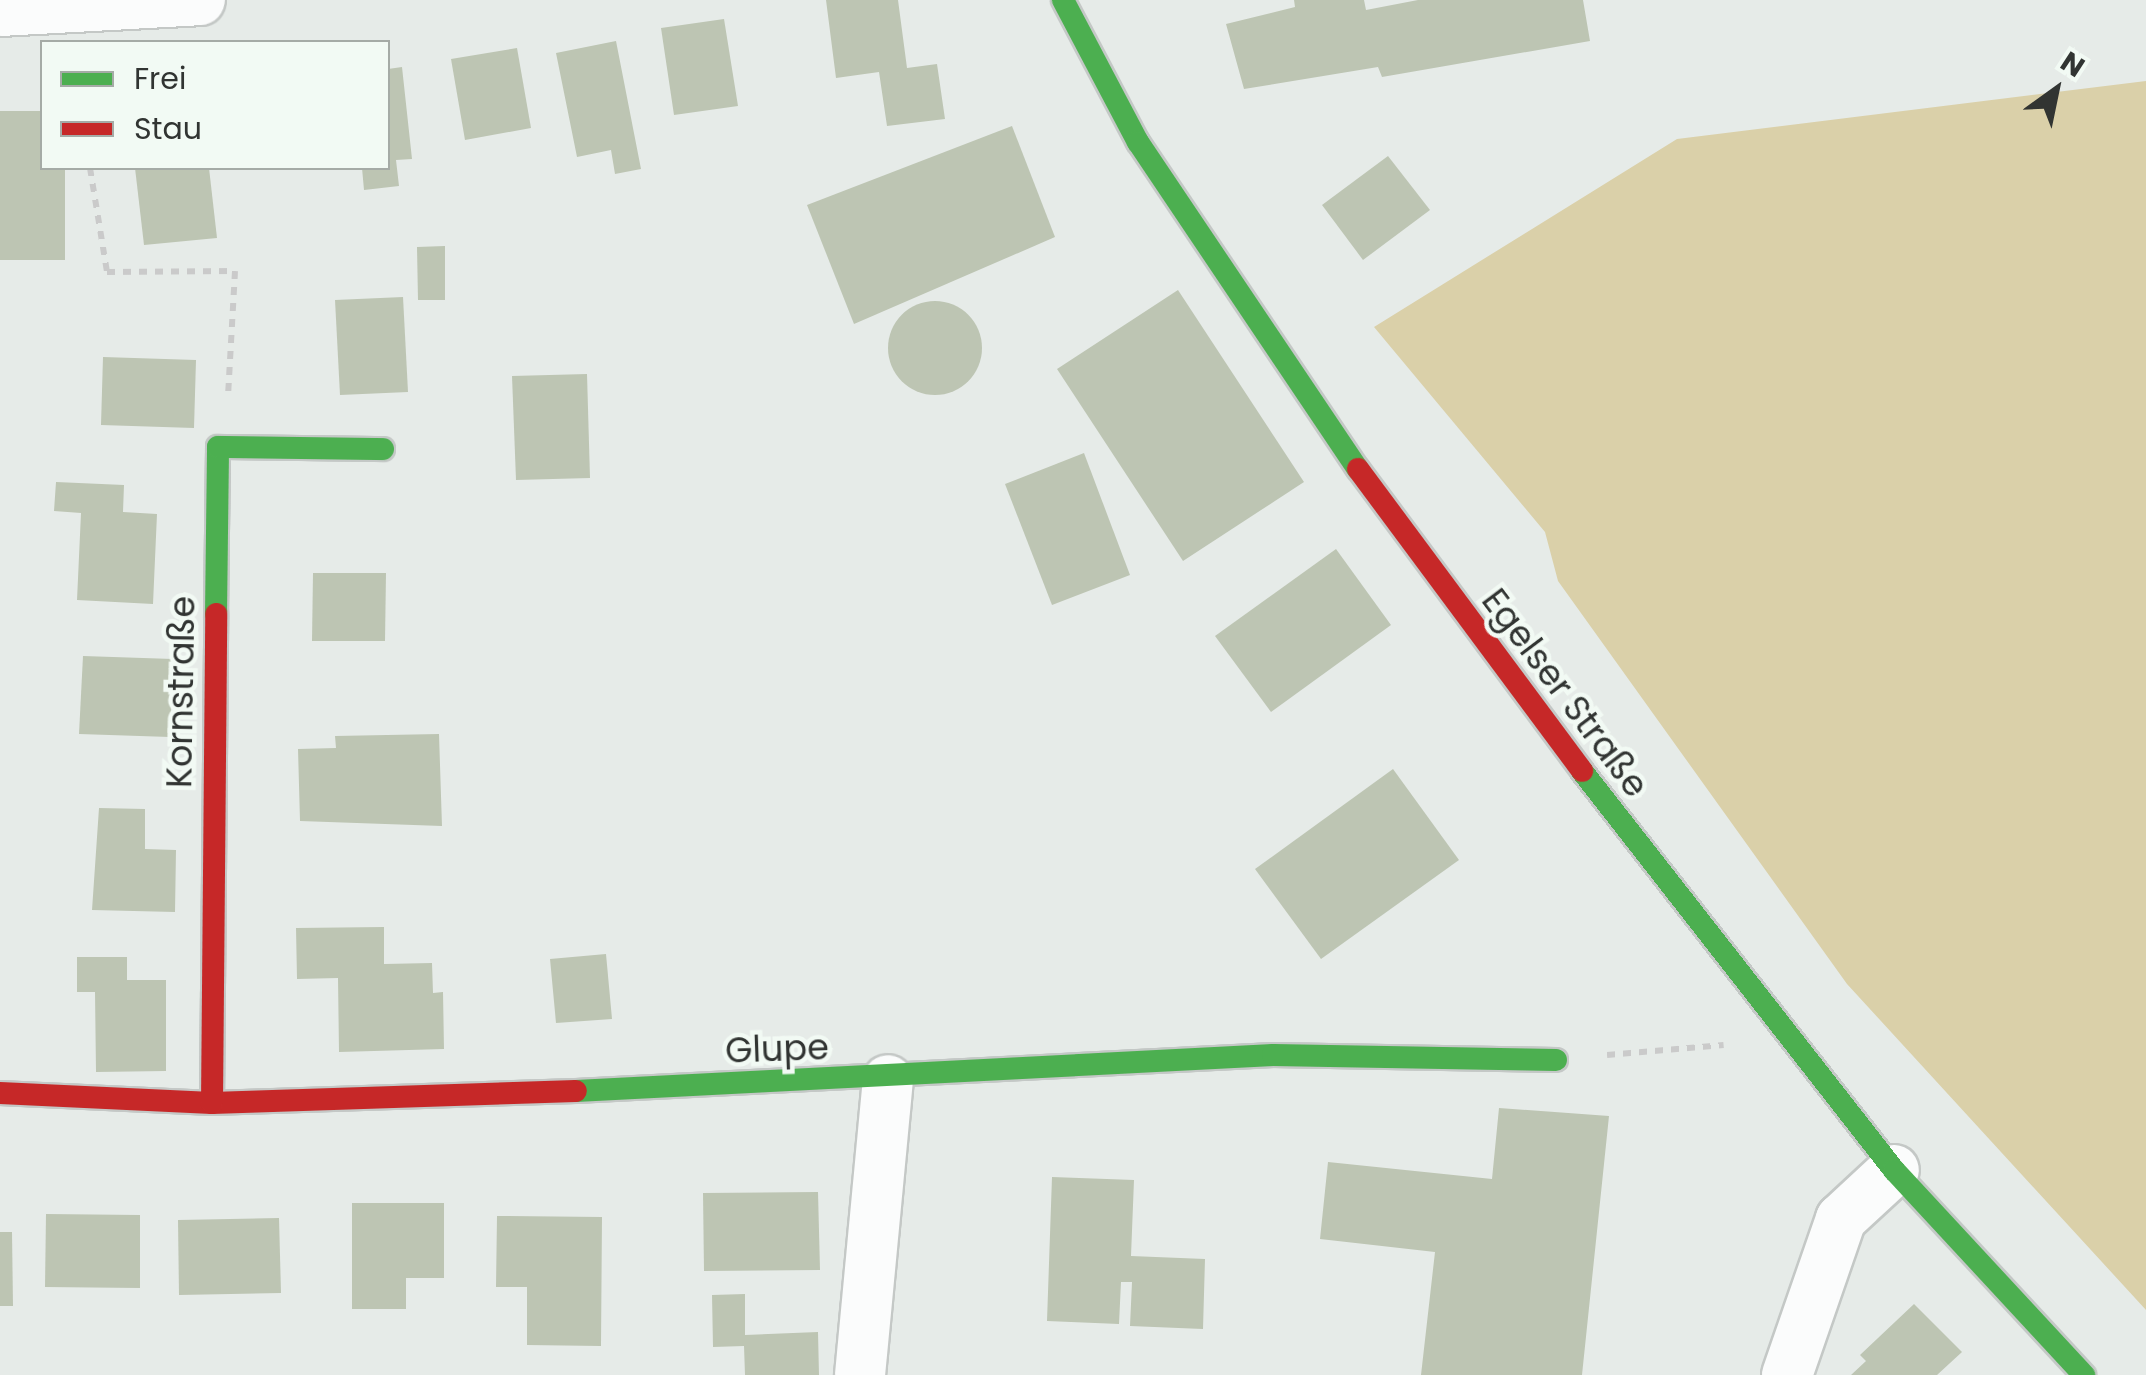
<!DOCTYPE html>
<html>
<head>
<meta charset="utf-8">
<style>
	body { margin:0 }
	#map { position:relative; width:2146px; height:1375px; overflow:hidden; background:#e6ebe8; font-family:Poppins,sans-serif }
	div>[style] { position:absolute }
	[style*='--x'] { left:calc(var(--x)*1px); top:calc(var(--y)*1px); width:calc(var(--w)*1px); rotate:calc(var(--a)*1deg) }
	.green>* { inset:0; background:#dad0a9 }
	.building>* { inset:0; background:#bdc5b3 }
	.round { border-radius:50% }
	.path>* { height:6px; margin-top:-3px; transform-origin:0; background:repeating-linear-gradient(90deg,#cacaca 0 8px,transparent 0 16px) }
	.roads { filter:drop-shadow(2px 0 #c4c8c6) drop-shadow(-2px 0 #c4c8c6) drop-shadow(0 2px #c4c8c6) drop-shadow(0 -2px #c4c8c6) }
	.street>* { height:50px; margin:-25px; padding:0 25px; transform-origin:25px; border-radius:25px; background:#fbfcfc }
	.fast>* { height:22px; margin:-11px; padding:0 11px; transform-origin:11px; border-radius:11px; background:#4caf50 }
	.jam>* { height:22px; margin:-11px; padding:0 11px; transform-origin:11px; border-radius:11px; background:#c62828 }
	span { translate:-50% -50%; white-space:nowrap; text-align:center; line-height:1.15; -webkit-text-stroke:9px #f2faf4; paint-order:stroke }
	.street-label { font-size:35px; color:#313432 }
	.legend { position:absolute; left:40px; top:40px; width:350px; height:130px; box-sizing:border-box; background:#f2faf4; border:2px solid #a5aba6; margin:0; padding:12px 18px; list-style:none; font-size:30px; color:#313432 }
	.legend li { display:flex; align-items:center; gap:20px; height:50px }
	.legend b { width:50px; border:2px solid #a5aba6 }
	.north { position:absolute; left:2006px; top:40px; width:100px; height:100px; -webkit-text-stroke:8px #f2faf4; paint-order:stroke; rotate:33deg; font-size:28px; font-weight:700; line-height:40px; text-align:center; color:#313432 }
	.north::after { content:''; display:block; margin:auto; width:35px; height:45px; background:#313432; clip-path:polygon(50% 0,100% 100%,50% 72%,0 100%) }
</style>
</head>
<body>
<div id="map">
	<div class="green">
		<i style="clip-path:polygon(2146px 81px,2146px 1310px,1847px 984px,1558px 581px,1545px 532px,1374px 327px,1677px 139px)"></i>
	</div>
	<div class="building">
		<i style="clip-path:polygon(826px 0,898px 0,907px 68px,937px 64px,945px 119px,887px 126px,879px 72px,836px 78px)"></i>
		<i style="clip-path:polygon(1294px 0,1364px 0,1366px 10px,1418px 0,1583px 0,1590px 41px,1382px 77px,1378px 67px,1244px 89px,1226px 24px,1295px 7px)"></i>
		<i style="clip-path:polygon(724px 19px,738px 106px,674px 115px,661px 28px)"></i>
		<i style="clip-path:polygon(616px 41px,641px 169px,615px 174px,611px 150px,577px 157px,556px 53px)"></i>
		<i style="clip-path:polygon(517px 48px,531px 128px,465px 140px,451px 59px)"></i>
		<i style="clip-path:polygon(402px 67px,412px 159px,396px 160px,399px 186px,364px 190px,362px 168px,388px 168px,388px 69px)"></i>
		<i style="clip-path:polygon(0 111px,42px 111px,42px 168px,65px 168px,65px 260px,0 260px)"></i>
		<i style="clip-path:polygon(1012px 126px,1055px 237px,854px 324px,807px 205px)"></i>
		<i style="clip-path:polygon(1388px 156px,1430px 210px,1363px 260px,1322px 205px)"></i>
		<i style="clip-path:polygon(135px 168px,209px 168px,217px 238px,144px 245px)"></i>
		<i style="clip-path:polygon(445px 246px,445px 300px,418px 300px,417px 247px)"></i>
		<i style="clip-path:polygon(1178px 290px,1304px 482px,1183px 561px,1057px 369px)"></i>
		<i style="clip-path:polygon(403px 297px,408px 392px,340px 395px,335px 300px)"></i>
		<i class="round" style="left:888px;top:301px;width:94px;height:94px"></i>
		<i style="clip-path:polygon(103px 357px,196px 360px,194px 428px,101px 425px)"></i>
		<i style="clip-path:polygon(587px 374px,590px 478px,516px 480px,512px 376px)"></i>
		<i style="clip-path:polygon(1084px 453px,1130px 575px,1052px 605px,1005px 484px)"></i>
		<i style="clip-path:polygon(56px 482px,124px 485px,123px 512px,157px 514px,153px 604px,77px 600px,81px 513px,54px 511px)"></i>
		<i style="clip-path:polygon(1336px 549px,1391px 625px,1271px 712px,1215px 636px)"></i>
		<i style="clip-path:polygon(313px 573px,386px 573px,385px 641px,312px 641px)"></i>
		<i style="clip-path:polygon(83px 656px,173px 659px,170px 737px,79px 734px)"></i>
		<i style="clip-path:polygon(439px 734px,442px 826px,300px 821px,298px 749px,336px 748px,335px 736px)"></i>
		<i style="clip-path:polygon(1393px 769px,1459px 860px,1321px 959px,1255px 869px)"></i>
		<i style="clip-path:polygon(99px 808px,145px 809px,145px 849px,176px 850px,175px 912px,92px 910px)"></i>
		<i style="clip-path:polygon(384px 927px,384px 964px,432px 963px,433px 993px,443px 992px,444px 1049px,339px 1052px,338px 978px,297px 979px,296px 928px)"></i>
		<i style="clip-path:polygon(606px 954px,612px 1019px,556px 1023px,550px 959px)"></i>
		<i style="clip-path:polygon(77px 957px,127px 957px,127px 980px,166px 980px,166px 1071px,96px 1072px,95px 992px,77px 992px)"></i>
		<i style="clip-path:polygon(1499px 1108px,1609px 1116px,1582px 1375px,1421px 1375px,1435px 1252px,1320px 1239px,1328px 1162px,1492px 1179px)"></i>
		<i style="clip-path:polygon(1052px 1177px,1134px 1180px,1131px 1256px,1205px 1259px,1203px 1329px,1130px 1326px,1132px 1282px,1121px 1282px,1119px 1324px,1047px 1321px)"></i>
		<i style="clip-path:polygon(818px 1192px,820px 1270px,704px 1271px,703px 1193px)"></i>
		<i style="clip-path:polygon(352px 1203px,444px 1203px,444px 1278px,406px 1278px,406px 1309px,352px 1309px)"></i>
		<i style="clip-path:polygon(46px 1214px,140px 1215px,140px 1288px,45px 1287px)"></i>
		<i style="clip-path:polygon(497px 1216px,602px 1217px,601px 1346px,527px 1345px,527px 1287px,496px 1287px)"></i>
		<i style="clip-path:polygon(279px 1218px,281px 1293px,179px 1295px,178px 1220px)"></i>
		<i style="clip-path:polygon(0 1232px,12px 1232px,13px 1306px,0 1306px)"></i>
		<i style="clip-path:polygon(745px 1294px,745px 1335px,818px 1332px,819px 1375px,745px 1375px,744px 1346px,713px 1347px,712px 1295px)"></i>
		<i style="clip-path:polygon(1914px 1304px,1962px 1352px,1937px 1375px,1851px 1375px,1866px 1361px,1860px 1355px)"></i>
	</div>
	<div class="path">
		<i style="--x:90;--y:168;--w:105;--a:80.7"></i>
		<i style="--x:107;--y:272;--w:128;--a:-0.4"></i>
		<i style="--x:235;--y:271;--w:126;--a:93.2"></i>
		<i style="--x:1607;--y:1055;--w:117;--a:-4.9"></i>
	</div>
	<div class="roads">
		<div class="street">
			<i style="--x:0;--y:11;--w:200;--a:-3.1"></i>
			<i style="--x:860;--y:1375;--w:296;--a:-84.6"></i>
			<i style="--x:1787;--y:1375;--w:165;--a:-70.9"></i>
			<i style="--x:1841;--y:1219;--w:72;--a:-42.8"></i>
		</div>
		<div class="fast">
			<i style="--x:1063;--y:0;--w:161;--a:62.2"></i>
			<i style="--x:1138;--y:142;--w:394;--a:56.1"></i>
			<i style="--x:216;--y:614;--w:167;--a:-89.3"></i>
			<i style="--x:218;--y:447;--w:165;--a:0.7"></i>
			<i style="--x:1582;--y:771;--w:507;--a:51.98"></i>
			<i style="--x:1894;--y:1170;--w:280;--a:47.2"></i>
			<i style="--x:576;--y:1091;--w:698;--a:-2.96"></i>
			<i style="--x:1273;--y:1055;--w:283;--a:1"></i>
		</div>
		<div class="jam">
			<i style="--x:1358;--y:469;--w:376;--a:53.4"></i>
			<i style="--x:0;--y:1093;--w:212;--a:2.7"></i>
			<i style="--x:212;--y:1103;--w:364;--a:-1.9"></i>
			<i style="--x:212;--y:1103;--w:489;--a:-89.5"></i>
		</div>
	</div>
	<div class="street-label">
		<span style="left:181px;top:692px;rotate:-89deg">Kornstraße</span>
		<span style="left:1565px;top:693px;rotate:53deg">Egelser Straße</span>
		<span style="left:777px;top:1049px;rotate:-2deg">Glupe</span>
	</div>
	<ul class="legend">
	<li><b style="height:12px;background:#4caf50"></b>Frei</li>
	<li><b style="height:12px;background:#c62828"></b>Stau</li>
	</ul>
	<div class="north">N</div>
</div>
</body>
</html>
